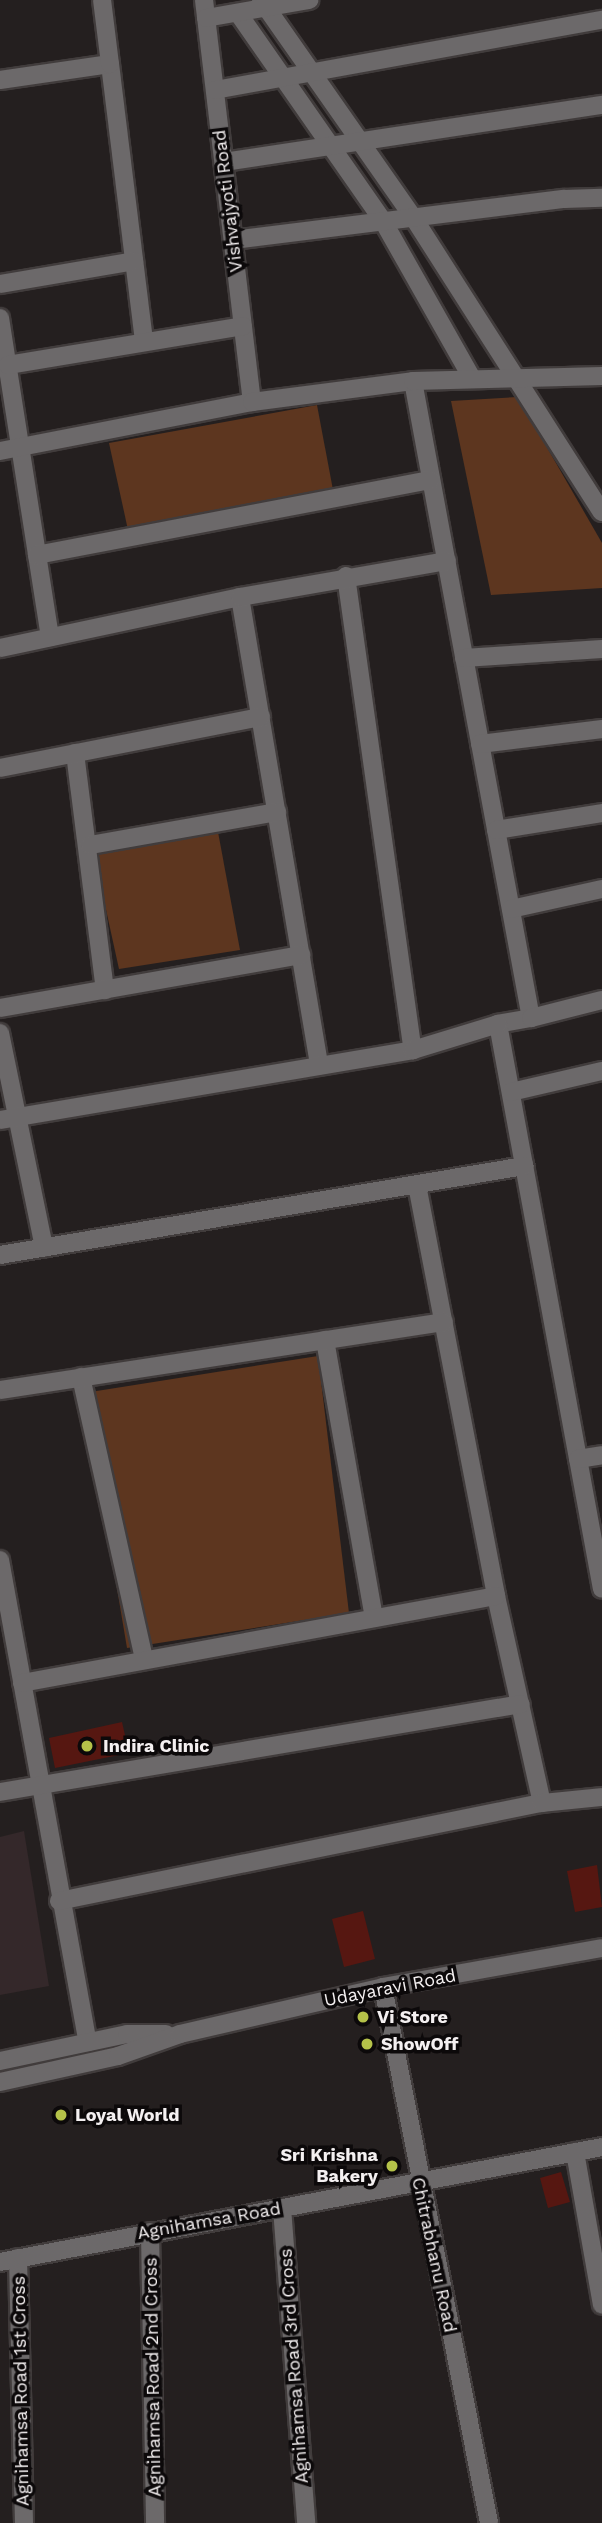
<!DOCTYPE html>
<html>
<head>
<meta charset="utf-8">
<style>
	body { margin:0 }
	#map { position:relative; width:602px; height:2523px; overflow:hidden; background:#241f1f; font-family:"Work Sans",sans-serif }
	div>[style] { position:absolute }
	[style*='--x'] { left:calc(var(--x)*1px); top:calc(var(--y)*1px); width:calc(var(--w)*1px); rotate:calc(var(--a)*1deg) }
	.built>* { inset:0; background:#34282a }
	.green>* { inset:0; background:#5d361f }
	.building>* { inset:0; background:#561711 }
	.roads { filter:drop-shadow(2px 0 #413c3c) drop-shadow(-2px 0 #413c3c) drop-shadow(0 2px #413c3c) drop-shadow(0 -2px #413c3c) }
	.minor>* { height:18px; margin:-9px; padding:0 9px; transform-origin:9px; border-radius:9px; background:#6c696a }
	.tertiary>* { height:18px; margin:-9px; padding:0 9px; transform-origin:9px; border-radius:9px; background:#6c696a }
	.dots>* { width:19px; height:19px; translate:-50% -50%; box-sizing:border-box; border:4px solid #0c090a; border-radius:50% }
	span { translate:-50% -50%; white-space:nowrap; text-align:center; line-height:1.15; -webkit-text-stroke:7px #0c090a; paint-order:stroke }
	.street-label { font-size:18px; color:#f4f0f1 }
	.poi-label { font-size:18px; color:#f4f0f1; font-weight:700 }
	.left { translate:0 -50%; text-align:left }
	.right { translate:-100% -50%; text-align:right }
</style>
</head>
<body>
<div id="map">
	<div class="built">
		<i style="clip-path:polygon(24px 1831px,49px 1986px,0 1995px,0 1837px)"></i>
	</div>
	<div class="green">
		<i style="clip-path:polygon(518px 397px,602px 543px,602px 588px,491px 595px,451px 401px)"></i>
		<i style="clip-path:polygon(317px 405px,333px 490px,128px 530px,109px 443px)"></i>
		<i style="clip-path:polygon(218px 832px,240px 950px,119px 969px,94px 855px)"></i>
		<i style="clip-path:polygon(318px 1356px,349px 1613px,127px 1648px,84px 1393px)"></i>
	</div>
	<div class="building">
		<i style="clip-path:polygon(122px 1722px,129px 1753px,55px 1768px,49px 1738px)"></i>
		<i style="clip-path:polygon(597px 1865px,602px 1907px,575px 1912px,567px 1871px)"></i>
		<i style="clip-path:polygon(363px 1911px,375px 1959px,344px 1967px,332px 1919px)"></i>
		<i style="clip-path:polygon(561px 2172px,570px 2202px,548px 2208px,540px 2178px)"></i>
	</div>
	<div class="roads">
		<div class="minor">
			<i style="--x:204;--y:0;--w:405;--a:83.2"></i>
			<i style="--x:261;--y:0;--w:265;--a:55"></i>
			<i style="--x:413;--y:217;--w:350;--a:57.4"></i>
			<i style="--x:238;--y:13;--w:254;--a:55.1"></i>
			<i style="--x:383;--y:221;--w:180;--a:60.5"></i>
			<i style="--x:206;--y:18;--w:105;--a:-9.9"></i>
			<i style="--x:110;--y:64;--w:280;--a:83"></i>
			<i style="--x:0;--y:80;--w:111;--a:-8.3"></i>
			<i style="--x:110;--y:64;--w:64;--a:-97.1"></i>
			<i style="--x:215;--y:90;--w:393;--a:-10.3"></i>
			<i style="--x:224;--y:162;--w:382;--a:-8.6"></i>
			<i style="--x:233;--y:240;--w:334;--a:-7.1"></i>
			<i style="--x:564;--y:199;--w:38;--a:-2"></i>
			<i style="--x:0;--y:284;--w:136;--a:-9.7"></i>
			<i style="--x:0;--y:318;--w:323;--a:81.1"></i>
			<i style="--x:8;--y:365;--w:238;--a:-9.4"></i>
			<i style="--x:413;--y:381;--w:648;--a:79.51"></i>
			<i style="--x:531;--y:1018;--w:34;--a:170"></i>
			<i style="--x:498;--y:1024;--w:574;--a:79.57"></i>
			<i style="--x:0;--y:451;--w:257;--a:-11"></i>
			<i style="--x:252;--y:402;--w:162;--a:-7.4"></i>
			<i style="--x:413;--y:381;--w:189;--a:-1.5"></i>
			<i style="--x:37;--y:555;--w:401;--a:-10.8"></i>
			<i style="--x:346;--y:576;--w:479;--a:82"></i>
			<i style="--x:240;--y:597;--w:475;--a:80.4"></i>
			<i style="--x:0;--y:648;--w:245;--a:-12"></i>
			<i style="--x:240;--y:597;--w:210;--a:-9.9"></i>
			<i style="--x:464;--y:658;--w:138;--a:-3.7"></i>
			<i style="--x:480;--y:744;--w:123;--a:-7"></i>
			<i style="--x:75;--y:753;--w:239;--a:82.8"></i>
			<i style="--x:0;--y:768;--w:266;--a:-11.1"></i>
			<i style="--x:496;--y:830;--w:107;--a:-9.1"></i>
			<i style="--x:90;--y:845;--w:190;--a:-10"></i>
			<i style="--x:511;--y:909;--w:93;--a:-12.4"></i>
			<i style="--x:0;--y:1008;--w:306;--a:-10"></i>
			<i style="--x:531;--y:1018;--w:73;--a:-14.2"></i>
			<i style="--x:0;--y:1033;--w:219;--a:78.4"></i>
			<i style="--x:511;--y:1092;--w:93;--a:-13"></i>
			<i style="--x:0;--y:1120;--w:419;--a:-9.6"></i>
			<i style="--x:413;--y:1050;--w:89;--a:-17"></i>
			<i style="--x:417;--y:1185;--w:419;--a:79.1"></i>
			<i style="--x:496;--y:1596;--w:212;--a:77.5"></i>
			<i style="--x:0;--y:1255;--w:532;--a:-9.64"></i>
			<i style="--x:325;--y:1340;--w:282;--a:80"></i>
			<i style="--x:81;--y:1377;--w:290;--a:77.4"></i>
			<i style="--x:0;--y:1390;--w:449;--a:-8.7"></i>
			<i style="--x:578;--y:1459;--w:24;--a:-9"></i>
			<i style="--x:0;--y:1560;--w:490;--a:79.7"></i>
			<i style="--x:22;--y:1683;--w:482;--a:-10.4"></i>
			<i style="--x:0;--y:1792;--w:528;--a:-9.59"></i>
			<i style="--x:59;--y:1901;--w:493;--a:-11.5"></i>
			<i style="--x:542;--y:1803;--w:60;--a:-5.7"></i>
			<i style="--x:383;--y:1987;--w:546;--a:78.81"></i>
			<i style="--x:575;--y:2152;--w:155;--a:80"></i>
			<i style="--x:282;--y:2208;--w:316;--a:85.6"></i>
			<i style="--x:150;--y:2232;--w:291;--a:89"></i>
			<i style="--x:18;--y:2258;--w:265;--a:88.7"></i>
			<i style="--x:0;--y:2262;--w:613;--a:-10.81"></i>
		</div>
		<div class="tertiary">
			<i style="--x:0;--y:2061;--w:130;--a:-12"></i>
			<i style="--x:127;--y:2034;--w:39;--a:0"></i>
			<i style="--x:0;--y:2082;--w:121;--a:-12.4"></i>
			<i style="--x:118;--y:2056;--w:66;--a:-19.5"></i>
			<i style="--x:180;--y:2034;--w:208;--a:-13"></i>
			<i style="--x:383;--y:1987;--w:222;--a:-10.1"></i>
		</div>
	</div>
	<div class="dots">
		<i style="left:87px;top:1746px;background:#b5c249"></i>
		<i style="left:363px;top:2017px;background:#b5c249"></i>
		<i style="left:367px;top:2044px;background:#b5c249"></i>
		<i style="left:61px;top:2115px;background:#b5c249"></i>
		<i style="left:392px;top:2166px;background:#b5c249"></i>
	</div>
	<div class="street-label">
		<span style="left:228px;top:201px;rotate:-97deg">Vishvajyoti Road</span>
		<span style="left:390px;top:1988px;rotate:-11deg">Udayaravi Road</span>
		<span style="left:209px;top:2221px;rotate:-10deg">Agnihamsa Road</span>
		<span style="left:434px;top:2255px;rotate:78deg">Chitrabhanu Road</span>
		<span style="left:294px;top:2366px;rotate:-94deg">Agnihamsa Road 3rd Cross</span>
		<span style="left:153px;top:2377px;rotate:-91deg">Agnihamsa Road 2nd Cross</span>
		<span style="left:21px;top:2391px;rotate:-91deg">Agnihamsa Road 1st Cross</span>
	</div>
	<div class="poi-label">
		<span class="left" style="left:103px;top:1746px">Indira Clinic</span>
		<span class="left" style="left:377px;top:2017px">Vi Store</span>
		<span class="left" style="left:381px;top:2044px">ShowOff</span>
		<span class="left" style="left:75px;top:2115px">Loyal World</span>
		<span class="right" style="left:378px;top:2166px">Sri Krishna<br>Bakery</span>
	</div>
</div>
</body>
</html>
